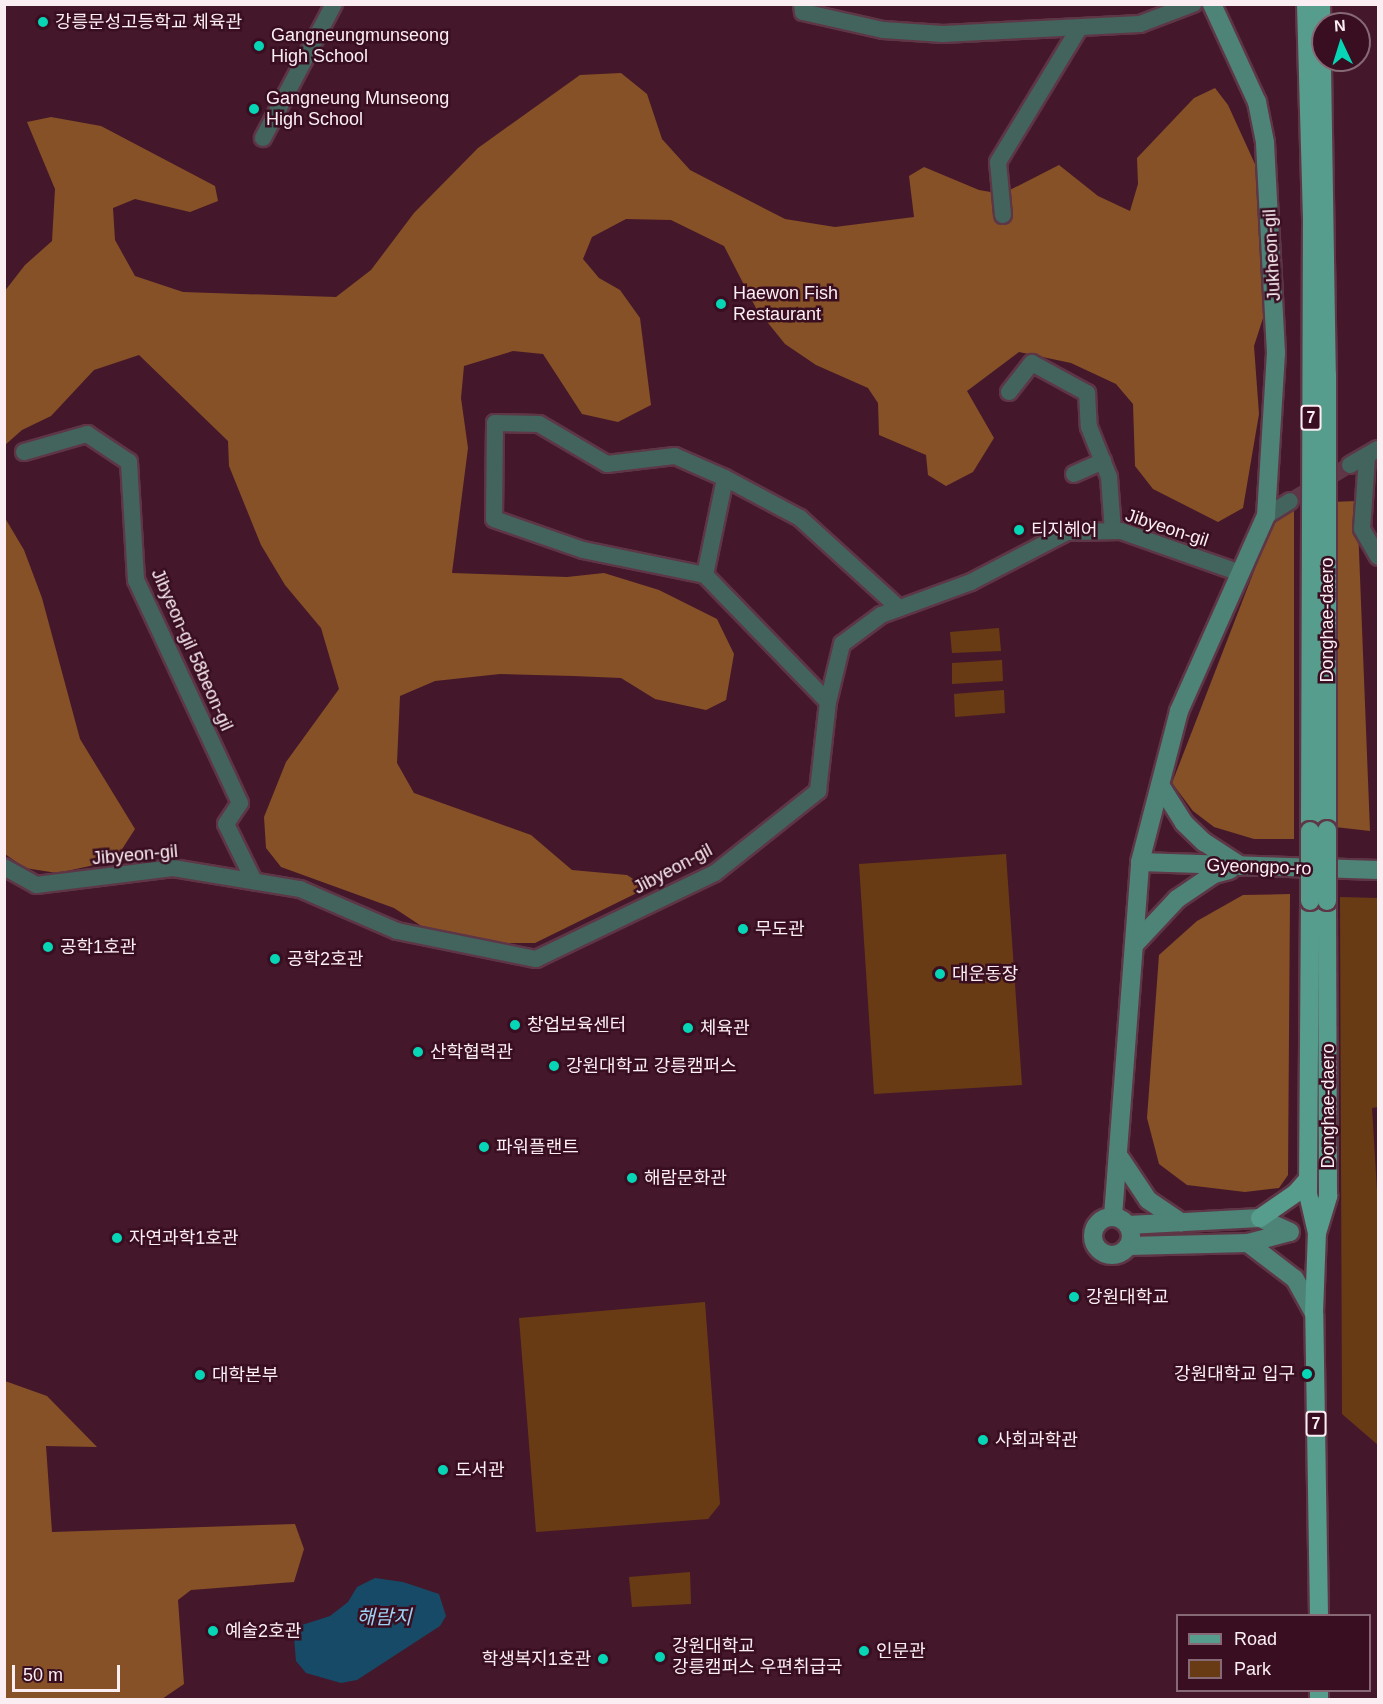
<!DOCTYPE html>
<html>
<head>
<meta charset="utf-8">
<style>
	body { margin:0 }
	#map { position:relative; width:1383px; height:1704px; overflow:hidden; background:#44182a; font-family:Arial,"Noto Sans KR",sans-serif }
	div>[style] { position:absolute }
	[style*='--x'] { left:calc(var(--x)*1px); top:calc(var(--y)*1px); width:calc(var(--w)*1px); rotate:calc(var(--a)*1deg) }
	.green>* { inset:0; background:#693b15 }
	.forest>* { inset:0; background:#865127 }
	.water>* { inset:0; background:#164a66 }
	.street-tunnel>* { height:16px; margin-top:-8px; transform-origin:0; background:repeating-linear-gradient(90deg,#5f3848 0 16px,transparent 0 24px) }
	.roads { filter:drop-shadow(2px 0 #5e3646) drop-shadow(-2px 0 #5e3646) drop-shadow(0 2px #5e3646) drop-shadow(0 -2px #5e3646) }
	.street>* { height:16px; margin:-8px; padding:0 8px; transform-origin:8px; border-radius:8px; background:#43645c }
	.secondary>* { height:18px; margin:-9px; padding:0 9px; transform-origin:9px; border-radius:9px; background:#4e8477 }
	.secondary>.ring { margin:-9px; padding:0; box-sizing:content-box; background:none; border:18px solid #4e8477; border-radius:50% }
	.primary>* { height:18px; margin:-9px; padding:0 9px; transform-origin:9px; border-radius:9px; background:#569d8d }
	.bridges { filter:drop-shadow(2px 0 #5e3646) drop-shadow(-2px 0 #5e3646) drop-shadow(0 2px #5e3646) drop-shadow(0 -2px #5e3646) }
	.primary-bridge>* { height:18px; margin:-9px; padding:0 9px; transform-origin:9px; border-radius:9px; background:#569d8d }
	.dots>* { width:16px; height:16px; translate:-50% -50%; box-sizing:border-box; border:3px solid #390e21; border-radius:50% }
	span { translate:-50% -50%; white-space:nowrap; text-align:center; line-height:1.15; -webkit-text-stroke:5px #390e21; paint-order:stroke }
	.shield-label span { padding:2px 4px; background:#390e21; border:2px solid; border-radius:4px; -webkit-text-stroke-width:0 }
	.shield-label { font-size:16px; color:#fbeef2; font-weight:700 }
	.poi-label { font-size:18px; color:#fbeef2 }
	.left { translate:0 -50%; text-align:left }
	.right { translate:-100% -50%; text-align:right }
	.street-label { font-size:18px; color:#fbeef2 }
	.water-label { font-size:20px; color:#9dd1f3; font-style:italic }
	.frame { position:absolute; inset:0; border:6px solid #fbeef2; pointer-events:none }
	.legend { position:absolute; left:1176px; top:1614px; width:195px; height:78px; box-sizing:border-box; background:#390e21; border:2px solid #876875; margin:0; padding:8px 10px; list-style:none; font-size:18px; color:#fbeef2 }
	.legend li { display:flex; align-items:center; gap:12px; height:30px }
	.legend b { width:30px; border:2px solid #876875 }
	.north { position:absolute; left:1311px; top:12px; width:60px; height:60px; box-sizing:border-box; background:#390e21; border:2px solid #876875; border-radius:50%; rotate:356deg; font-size:16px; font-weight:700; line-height:24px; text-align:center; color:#fbeef2 }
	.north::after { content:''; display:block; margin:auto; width:21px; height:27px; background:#06d5b6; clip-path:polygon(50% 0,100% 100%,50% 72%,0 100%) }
	.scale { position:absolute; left:12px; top:1665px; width:108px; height:27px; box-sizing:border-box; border:3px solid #fbeef2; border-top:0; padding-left:8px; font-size:18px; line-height:21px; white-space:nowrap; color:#fbeef2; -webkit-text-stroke:4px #390e21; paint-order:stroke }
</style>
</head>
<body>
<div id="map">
	<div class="green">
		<i style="clip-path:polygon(999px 628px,1001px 651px,952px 653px,950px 632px)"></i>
		<i style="clip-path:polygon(1002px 660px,1003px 681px,952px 684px,952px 663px)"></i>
		<i style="clip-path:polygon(1004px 690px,1005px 713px,955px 717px,954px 694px)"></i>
		<i style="clip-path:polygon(1006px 854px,1022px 1085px,874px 1094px,859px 864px)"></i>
		<i style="clip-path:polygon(1340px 897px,1378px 898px,1378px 1107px,1372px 1108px,1378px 1207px,1378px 1445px,1342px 1414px)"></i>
		<i style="clip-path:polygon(705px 1302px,720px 1504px,708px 1519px,536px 1532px,519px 1318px)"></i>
		<i style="clip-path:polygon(690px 1572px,691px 1604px,632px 1607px,629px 1577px)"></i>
	</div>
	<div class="forest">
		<i style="clip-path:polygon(621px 73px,647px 94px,662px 139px,690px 170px,785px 219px,835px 227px,914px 217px,909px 176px,924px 167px,979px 190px,1002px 194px,1059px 165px,1098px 196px,1130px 211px,1138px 184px,1137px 158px,1194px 98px,1215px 88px,1228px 105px,1260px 175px,1266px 309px,1254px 346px,1259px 414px,1243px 508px,1218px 522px,1153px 489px,1135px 466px,1133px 404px,1116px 384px,1071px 363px,1019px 352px,967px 391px,994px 438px,973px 472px,946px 486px,928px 475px,926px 455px,879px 435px,878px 403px,868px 388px,816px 365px,785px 344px,756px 308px,724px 246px,671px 220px,626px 219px,592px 237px,583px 259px,599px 278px,620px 290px,640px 318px,651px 405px,618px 422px,582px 414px,543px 354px,513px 351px,464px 366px,461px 398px,468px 448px,452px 573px,567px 577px,604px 573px,659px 590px,717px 619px,734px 654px,726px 700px,706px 710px,655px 699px,621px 678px,574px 676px,500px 674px,435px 681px,400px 696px,397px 763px,414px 793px,531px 835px,572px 870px,627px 875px,647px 888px,535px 943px,502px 943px,426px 929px,394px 908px,281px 867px,266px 848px,264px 817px,286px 762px,339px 689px,321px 628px,285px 585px,261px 545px,229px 466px,228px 441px,139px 355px,94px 370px,51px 416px,22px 430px,5px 445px,4px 292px,25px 265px,52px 241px,55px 189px,27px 122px,51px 117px,101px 126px,215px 186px,218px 201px,190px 212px,135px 199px,113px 208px,115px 240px,135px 276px,183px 292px,336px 297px,371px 270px,414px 213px,478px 148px,580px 75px)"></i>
		<i style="clip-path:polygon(1357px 501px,1370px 831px,1335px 827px,1330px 502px)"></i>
		<i style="clip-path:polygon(1294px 508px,1294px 839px,1254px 839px,1214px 827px,1193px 811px,1172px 783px,1273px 522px)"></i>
		<i style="clip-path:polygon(5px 518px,24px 550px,42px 598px,80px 739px,135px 829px,117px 857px,90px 866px,57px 873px,25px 868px,5px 854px)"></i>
		<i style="clip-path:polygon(1290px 894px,1288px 1175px,1279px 1188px,1245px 1192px,1187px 1185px,1159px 1164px,1147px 1118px,1159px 955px,1197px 921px,1243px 895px)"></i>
		<i style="clip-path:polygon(5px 1381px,47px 1396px,97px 1447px,46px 1446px,52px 1532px,295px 1524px,304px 1549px,294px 1582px,191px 1590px,178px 1600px,184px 1684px,162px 1699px,5px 1699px)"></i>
	</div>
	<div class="water">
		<i style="clip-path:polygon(375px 1578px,403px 1582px,439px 1594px,446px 1616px,440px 1626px,357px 1680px,341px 1683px,306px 1673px,296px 1661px,294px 1637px,302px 1625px,330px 1616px,348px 1602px,357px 1587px)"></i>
	</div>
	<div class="street-tunnel">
		<i style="--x:1290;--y:501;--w:70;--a:-31"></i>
	</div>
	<div class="roads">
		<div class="street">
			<i style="--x:802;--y:4;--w:8;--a:83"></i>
			<i style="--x:803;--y:12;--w:82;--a:12.7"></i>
			<i style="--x:883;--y:30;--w:60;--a:3.8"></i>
			<i style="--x:943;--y:34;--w:197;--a:-2.9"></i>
			<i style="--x:1140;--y:24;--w:57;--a:-20.7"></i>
			<i style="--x:263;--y:138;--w:152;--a:-62.1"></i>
			<i style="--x:1003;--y:215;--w:53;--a:-95.4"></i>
			<i style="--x:998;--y:162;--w:154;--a:-58.8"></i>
			<i style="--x:1009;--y:392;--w:37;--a:-52"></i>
			<i style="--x:1032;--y:363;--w:63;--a:28.6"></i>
			<i style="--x:1087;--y:393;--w:34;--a:87"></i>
			<i style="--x:1089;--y:427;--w:54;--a:68.2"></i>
			<i style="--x:1109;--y:477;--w:54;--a:85.8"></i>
			<i style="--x:24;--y:452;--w:66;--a:-15.9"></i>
			<i style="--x:87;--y:434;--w:50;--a:33.7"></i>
			<i style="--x:129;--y:462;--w:118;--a:86.6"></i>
			<i style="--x:136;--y:580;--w:246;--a:65"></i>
			<i style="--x:240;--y:803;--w:25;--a:124"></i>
			<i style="--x:226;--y:824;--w:64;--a:63.8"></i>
			<i style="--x:1367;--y:458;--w:71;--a:94"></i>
			<i style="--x:1362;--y:529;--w:32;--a:60"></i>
			<i style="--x:1350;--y:465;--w:32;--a:-30"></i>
			<i style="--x:1074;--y:474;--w:32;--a:-24"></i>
			<i style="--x:1266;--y:516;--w:28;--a:-32"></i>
			<i style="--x:705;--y:575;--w:99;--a:-78.3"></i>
			<i style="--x:828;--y:702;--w:177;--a:-134.1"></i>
			<i style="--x:705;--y:575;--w:125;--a:-168.4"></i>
			<i style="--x:583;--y:550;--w:94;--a:-160.8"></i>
			<i style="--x:494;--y:519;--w:96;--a:-89.4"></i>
			<i style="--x:495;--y:423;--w:44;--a:1.3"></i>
			<i style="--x:539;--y:424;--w:79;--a:30.5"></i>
			<i style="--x:607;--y:464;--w:68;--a:-6.7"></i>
			<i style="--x:675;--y:456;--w:55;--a:23.7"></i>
			<i style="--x:725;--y:478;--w:85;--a:28.1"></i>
			<i style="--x:800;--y:518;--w:134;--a:42.3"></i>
			<i style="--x:4;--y:867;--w:37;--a:29"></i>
			<i style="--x:36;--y:885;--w:138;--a:-7.1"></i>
			<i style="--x:173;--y:868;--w:129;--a:9.4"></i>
			<i style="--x:300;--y:889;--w:106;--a:23.4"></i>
			<i style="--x:397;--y:931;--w:142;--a:11.4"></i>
			<i style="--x:536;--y:959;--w:199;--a:-25.7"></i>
			<i style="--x:715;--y:873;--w:132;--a:-38.5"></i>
			<i style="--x:818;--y:791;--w:90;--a:-83.6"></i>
			<i style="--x:828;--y:702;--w:60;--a:-76.4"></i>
			<i style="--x:842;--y:644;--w:49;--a:-36.6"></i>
			<i style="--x:881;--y:615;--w:96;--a:-20.1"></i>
			<i style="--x:971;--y:582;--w:108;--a:-27.5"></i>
			<i style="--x:1067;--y:532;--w:54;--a:-1.1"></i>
			<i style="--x:1121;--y:531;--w:126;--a:19.4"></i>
		</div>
		<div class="secondary">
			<i style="--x:1160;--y:785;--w:45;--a:57.7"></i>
			<i style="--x:1184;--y:823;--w:28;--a:44"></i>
			<i style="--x:1204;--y:842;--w:44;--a:33"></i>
			<i style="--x:1140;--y:862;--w:238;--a:1.9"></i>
			<i style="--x:1134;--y:945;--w:63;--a:-46.9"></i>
			<i style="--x:1177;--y:899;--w:45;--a:-34"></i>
			<i style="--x:1214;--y:874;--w:16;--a:-14"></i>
			<i style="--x:1120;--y:1158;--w:50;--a:56.3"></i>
			<i style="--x:1148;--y:1200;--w:40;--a:34"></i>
			<i style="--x:1113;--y:1216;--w:355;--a:-85.6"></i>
			<i style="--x:1140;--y:862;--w:156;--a:-75.5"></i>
			<i style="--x:1179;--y:711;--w:214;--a:-66"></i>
			<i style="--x:1266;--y:516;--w:163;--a:-86.5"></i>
			<i style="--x:1276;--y:353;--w:211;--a:-93"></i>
			<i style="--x:1265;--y:142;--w:41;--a:-101.3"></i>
			<i style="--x:1257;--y:102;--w:108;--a:-114.7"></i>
			<i class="ring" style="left:1093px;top:1217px;width:20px;height:20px"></i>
			<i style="--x:1248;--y:1243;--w:59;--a:37.5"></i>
			<i style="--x:1295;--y:1279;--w:39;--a:61"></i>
			<i style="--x:1128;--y:1246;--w:120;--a:-1.4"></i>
			<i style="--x:1248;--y:1243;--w:43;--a:-14.7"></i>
			<i style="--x:1290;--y:1232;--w:33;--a:-155"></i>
			<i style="--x:1260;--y:1218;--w:132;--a:177"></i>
		</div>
		<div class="primary">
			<i style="--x:1306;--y:4;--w:215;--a:88.4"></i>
			<i style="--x:1312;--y:219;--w:612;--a:90.19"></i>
			<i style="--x:1321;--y:4;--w:371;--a:89.1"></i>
			<i style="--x:1327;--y:375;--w:455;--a:90"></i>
			<i style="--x:1310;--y:901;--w:293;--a:90.4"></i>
			<i style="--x:1308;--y:1194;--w:39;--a:77"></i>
			<i style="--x:1260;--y:1218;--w:44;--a:-34.8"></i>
			<i style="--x:1296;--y:1193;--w:18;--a:-49"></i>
			<i style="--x:1319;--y:1616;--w:303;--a:-90.9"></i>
			<i style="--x:1314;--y:1313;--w:80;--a:-87.9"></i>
			<i style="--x:1317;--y:1233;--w:39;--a:-73"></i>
			<i style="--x:1328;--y:1196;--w:295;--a:-90.2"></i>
			<i style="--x:1319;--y:1700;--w:10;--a:-90"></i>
		</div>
	</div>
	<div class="bridges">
		<div class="primary-bridge">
			<i style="--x:1327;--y:830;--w:71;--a:90"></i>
			<i style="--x:1310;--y:901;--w:70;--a:-90"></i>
		</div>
	</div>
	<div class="dots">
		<i style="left:43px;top:22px;background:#06d5b6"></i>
		<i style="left:259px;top:46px;background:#06d5b6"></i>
		<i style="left:254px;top:109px;background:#06d5b6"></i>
		<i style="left:721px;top:304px;background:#06d5b6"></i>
		<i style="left:1019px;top:530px;background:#06d5b6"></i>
		<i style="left:743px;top:929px;background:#06d5b6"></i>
		<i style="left:48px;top:947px;background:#06d5b6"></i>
		<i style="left:275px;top:959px;background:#06d5b6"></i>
		<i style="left:940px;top:974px;background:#06d5b6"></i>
		<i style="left:515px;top:1025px;background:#06d5b6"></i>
		<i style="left:688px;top:1028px;background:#06d5b6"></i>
		<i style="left:418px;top:1052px;background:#06d5b6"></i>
		<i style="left:554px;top:1066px;background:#06d5b6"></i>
		<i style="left:484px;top:1147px;background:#06d5b6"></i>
		<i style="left:632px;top:1178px;background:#06d5b6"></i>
		<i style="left:117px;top:1238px;background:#06d5b6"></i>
		<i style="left:1074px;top:1297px;background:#06d5b6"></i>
		<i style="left:1307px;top:1374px;background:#06d5b6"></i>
		<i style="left:200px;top:1375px;background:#06d5b6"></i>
		<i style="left:983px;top:1440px;background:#06d5b6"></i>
		<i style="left:443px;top:1470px;background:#06d5b6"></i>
		<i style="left:213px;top:1631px;background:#06d5b6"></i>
		<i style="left:864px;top:1651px;background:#06d5b6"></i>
		<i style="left:660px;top:1657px;background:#06d5b6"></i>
		<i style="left:603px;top:1659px;background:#06d5b6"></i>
	</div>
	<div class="shield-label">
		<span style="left:1311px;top:418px">7</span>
		<span style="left:1316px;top:1424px">7</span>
	</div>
	<div class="poi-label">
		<span class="left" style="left:55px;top:22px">강릉문성고등학교 체육관</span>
		<span class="left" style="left:271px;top:46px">Gangneungmunseong<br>High School</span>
		<span class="left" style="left:266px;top:109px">Gangneung Munseong<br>High School</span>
		<span class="left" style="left:733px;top:304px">Haewon Fish<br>Restaurant</span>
		<span class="left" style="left:1031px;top:530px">티지헤어</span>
		<span class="left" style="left:755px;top:929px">무도관</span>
		<span class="left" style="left:60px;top:947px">공학1호관</span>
		<span class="left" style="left:287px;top:959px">공학2호관</span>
		<span class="left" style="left:952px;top:974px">대운동장</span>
		<span class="left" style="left:527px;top:1025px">창업보육센터</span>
		<span class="left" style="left:700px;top:1028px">체육관</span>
		<span class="left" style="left:430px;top:1052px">산학협력관</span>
		<span class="left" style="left:566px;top:1066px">강원대학교 강릉캠퍼스</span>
		<span class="left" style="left:496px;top:1147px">파워플랜트</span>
		<span class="left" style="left:644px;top:1178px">해람문화관</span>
		<span class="left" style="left:129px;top:1238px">자연과학1호관</span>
		<span class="left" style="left:1086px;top:1297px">강원대학교</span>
		<span class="right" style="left:1295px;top:1374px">강원대학교 입구</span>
		<span class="left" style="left:212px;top:1375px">대학본부</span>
		<span class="left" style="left:995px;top:1440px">사회과학관</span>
		<span class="left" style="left:455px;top:1470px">도서관</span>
		<span class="left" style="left:225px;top:1631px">예술2호관</span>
		<span class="left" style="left:672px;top:1657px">강원대학교<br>강릉캠퍼스 우편취급국</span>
		<span class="left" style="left:876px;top:1651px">인문관</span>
		<span class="right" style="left:591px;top:1659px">학생복지1호관</span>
	</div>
	<div class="street-label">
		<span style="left:1272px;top:255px;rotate:-93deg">Jukheon-gil</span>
		<span style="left:1167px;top:528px;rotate:18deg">Jibyeon-gil</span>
		<span style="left:1327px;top:620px;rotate:-90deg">Donghae-daero</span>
		<span style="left:192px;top:650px;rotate:66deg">Jibyeon-gil 58beon-gil</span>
		<span style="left:135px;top:855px;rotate:-5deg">Jibyeon-gil</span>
		<span style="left:1259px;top:867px;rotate:2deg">Gyeongpo-ro</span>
		<span style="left:673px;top:869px;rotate:-28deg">Jibyeon-gil</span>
		<span style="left:1328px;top:1106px;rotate:-90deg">Donghae-daero</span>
	</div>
	<div class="water-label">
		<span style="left:384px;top:1617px">해람지</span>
	</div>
	<div class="frame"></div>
	<ul class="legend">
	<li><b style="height:8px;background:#569d8d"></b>Road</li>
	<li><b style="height:16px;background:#693b15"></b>Park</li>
	</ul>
	<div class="north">N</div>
	<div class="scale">50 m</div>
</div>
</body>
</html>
